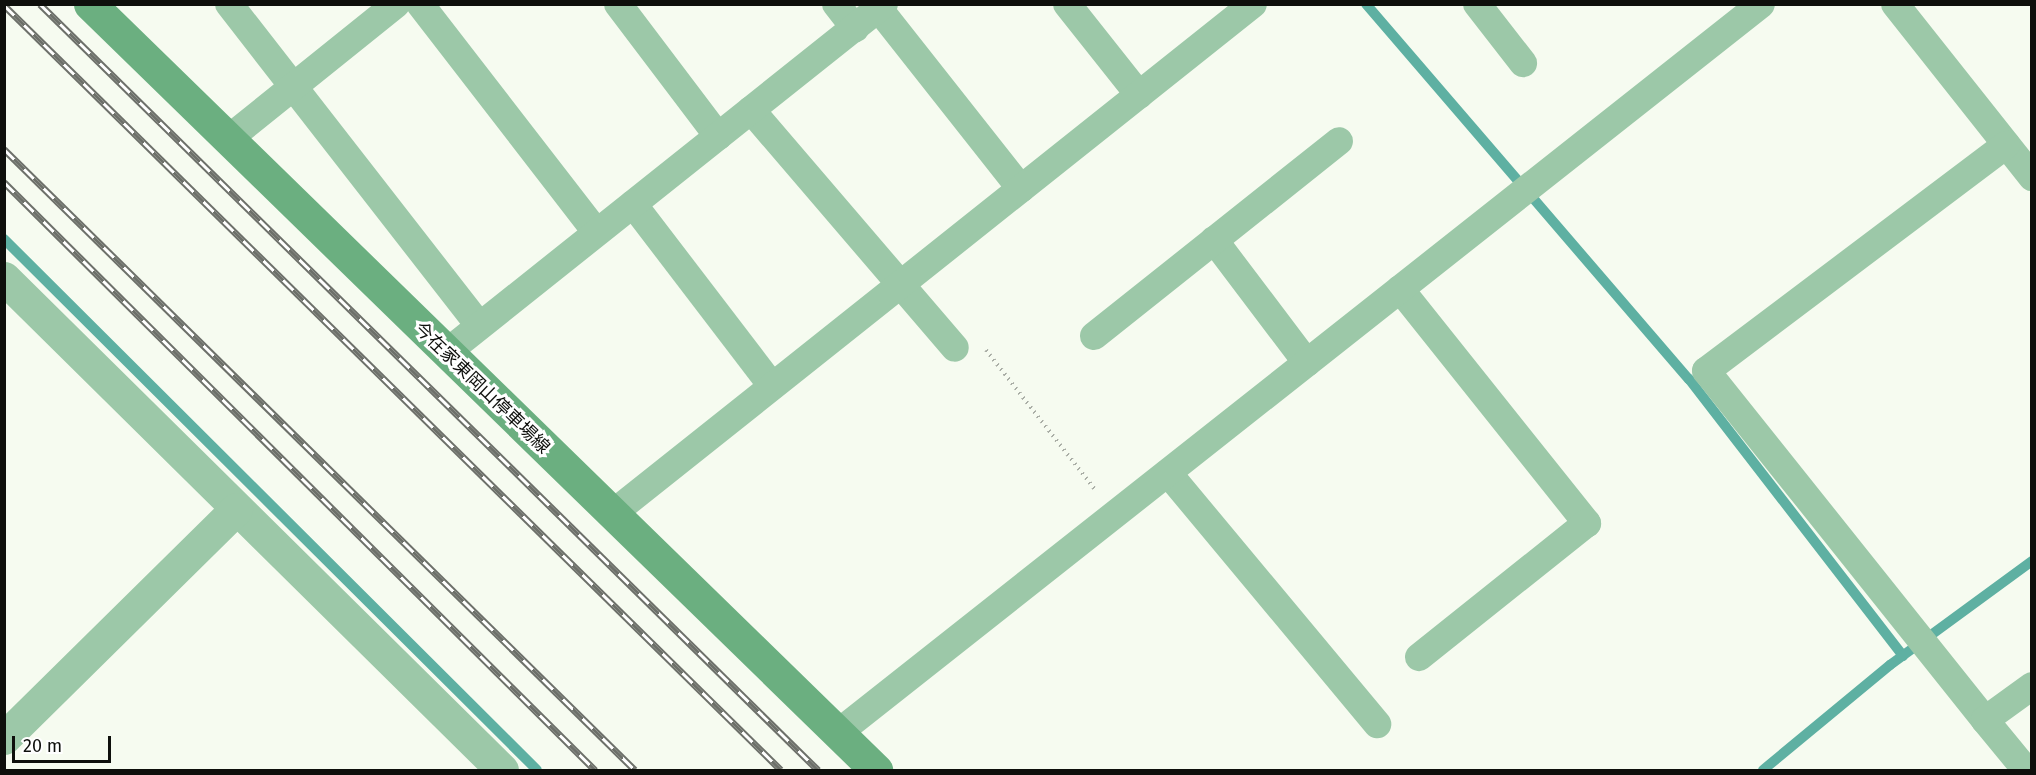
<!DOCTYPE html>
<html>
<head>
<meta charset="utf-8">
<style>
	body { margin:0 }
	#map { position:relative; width:2036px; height:775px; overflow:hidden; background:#f6fbf0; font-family:"Fira Sans","Noto Sans JP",sans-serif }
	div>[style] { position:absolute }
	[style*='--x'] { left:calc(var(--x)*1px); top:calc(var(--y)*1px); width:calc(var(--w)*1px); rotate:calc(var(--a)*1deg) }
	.stream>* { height:10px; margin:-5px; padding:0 5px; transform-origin:5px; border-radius:5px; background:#5eb0a2 }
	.path>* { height:4px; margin-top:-2px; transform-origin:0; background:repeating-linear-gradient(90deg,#aaaea6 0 1.5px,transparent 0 6px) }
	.minor>* { height:28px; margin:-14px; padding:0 14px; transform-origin:14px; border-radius:14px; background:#9cc8a8 }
	.tertiary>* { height:33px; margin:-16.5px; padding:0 16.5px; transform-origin:16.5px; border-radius:16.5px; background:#9cc8a8 }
	.secondary>* { height:33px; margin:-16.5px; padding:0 16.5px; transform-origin:16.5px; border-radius:16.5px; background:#6baf80 }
	.rail>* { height:7px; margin-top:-3.5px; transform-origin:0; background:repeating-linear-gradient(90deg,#fff 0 14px,#6d706a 0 28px); box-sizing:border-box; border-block:2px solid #6d706a }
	span { translate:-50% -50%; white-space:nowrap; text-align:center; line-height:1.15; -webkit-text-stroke:6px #fff; paint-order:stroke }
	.street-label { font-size:18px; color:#0e0f0c }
	.frame { position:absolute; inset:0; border:6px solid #0e0f0c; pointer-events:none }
	.scale { position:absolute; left:12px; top:736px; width:99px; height:27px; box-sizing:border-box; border:3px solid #0e0f0c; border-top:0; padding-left:8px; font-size:18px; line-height:21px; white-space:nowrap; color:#0e0f0c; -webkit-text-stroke:4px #fff; paint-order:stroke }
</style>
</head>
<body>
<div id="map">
	<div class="stream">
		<i style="--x:1366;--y:4;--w:495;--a:49.3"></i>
		<i style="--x:1689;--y:379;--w:350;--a:52.3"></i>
		<i style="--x:4;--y:239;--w:752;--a:44.89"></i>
		<i style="--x:1763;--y:770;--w:165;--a:-39.6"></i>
		<i style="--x:1890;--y:665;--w:176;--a:-36.2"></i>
	</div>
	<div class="path">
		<i style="--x:986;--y:350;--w:179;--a:52"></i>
	</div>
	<div class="minor">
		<i style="--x:229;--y:4;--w:407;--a:52.1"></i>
		<i style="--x:420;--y:4;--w:288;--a:52.3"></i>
		<i style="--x:618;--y:4;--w:166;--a:52.9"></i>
		<i style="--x:836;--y:4;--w:31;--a:52"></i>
		<i style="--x:1067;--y:4;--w:116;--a:51.6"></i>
		<i style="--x:1477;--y:4;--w:75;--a:52.1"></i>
		<i style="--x:1895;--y:4;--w:221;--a:51.6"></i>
		<i style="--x:879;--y:9;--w:229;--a:51.7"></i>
		<i style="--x:751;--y:110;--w:313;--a:49.4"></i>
		<i style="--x:227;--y:140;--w:217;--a:-38.8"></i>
		<i style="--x:633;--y:204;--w:229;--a:52.6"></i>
		<i style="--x:1214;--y:240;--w:154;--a:52.9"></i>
		<i style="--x:1400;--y:289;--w:300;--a:51.4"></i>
		<i style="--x:1587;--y:523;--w:215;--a:141.4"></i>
		<i style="--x:1094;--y:336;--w:313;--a:-38.5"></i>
		<i style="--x:446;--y:353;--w:560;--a:-38.55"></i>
		<i style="--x:1168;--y:473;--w:327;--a:50.2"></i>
		<i style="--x:612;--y:514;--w:819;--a:-38.51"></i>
		<i style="--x:1985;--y:720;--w:447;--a:-128.6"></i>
		<i style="--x:1706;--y:371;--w:376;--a:-37"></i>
		<i style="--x:838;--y:733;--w:1176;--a:-38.3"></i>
		<i style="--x:2026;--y:770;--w:65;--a:-129.4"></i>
		<i style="--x:1985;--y:720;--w:58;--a:-35.9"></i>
	</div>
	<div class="tertiary">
		<i style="--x:4;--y:278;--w:700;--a:44.65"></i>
		<i style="--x:4;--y:738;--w:326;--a:-44.6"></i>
	</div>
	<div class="secondary">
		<i style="--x:90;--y:4;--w:1098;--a:44.26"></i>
	</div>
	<div class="rail">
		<i style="--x:40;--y:4;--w:1092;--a:44.55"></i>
		<i style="--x:4;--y:5;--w:1090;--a:44.55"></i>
		<i style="--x:4;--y:149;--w:885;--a:44.54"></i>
		<i style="--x:4;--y:182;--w:834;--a:44.85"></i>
	</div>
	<div class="street-label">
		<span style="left:482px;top:388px;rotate:44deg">今在家東岡山停車場線</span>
	</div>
	<div class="frame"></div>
	<div class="scale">20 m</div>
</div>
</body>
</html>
